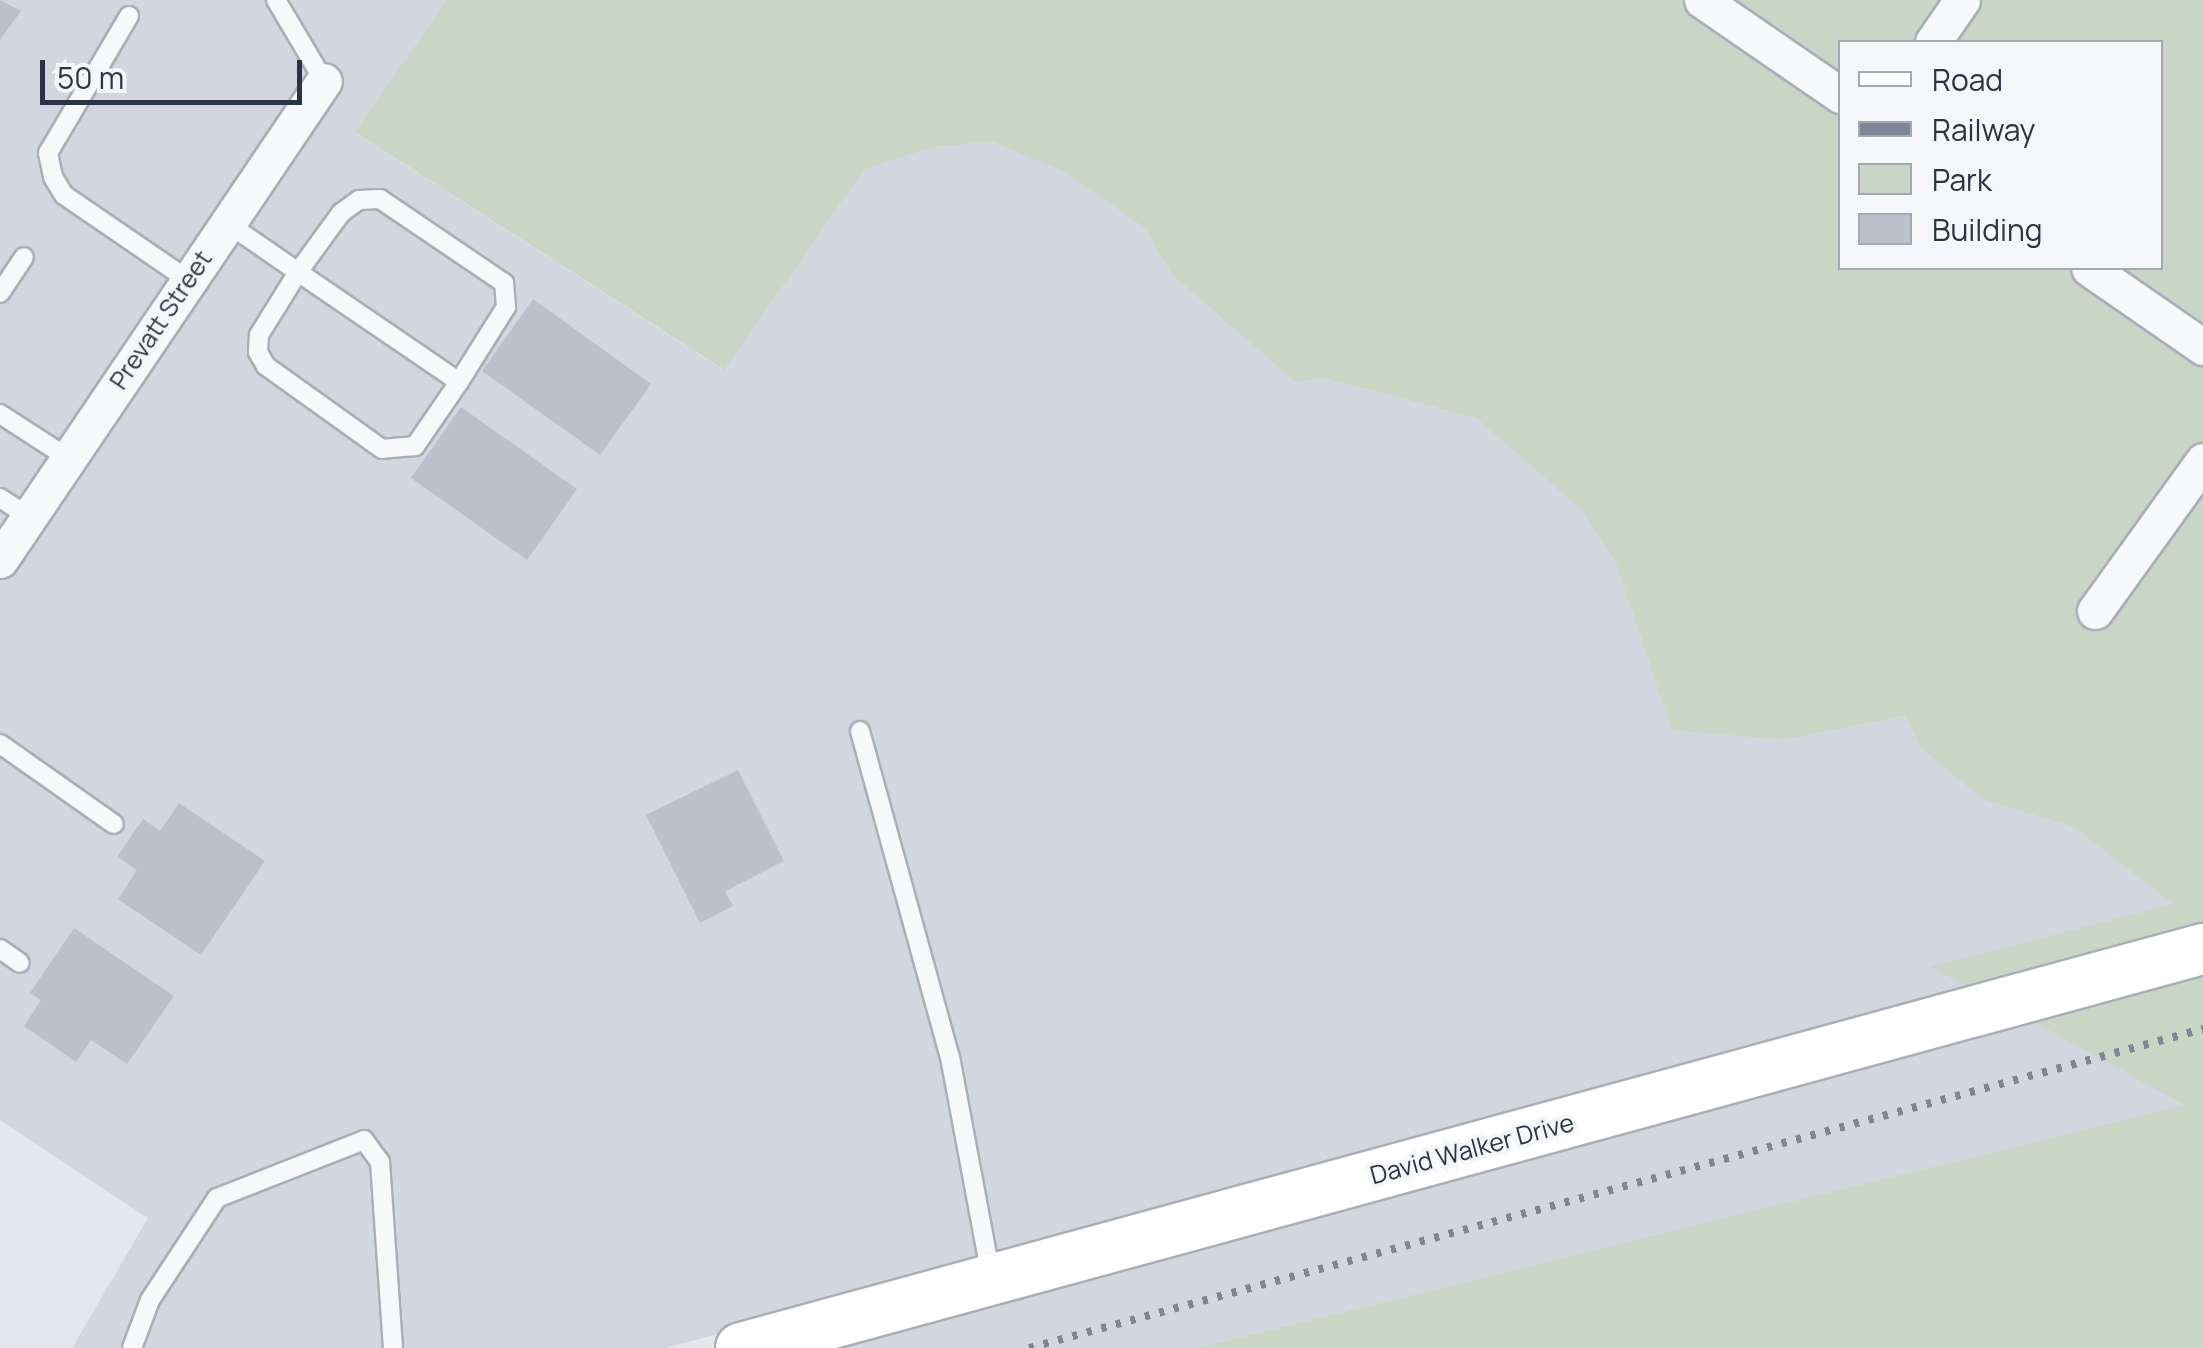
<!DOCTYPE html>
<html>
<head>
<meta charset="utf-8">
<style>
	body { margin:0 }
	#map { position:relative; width:2203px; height:1348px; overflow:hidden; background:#e4e7ec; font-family:Manrope,sans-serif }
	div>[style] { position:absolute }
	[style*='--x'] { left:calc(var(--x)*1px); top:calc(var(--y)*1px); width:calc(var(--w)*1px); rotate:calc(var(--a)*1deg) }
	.built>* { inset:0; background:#d2d6de }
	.green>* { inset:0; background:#c9d6c5 }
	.building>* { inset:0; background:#bbc0ca }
	.roads { filter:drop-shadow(2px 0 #a9aeb7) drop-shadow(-2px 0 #a9aeb7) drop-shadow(0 2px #a9aeb7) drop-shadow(0 -2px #a9aeb7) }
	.lane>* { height:18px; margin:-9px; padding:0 9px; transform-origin:9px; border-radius:9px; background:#f7f8fa }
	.street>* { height:35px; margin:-17.5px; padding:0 17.5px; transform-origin:17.5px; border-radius:17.5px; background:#f7f8fa }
	.secondary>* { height:50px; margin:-25px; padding:0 25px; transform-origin:25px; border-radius:25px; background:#fff }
	.rail>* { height:8px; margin-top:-4px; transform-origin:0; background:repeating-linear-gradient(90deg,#7d8696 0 5px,transparent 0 15px) }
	span { translate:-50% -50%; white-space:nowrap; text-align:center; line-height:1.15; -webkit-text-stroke:8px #f4f6f9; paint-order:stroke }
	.street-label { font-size:25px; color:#2b3445 }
	.legend { position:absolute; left:1838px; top:40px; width:325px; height:230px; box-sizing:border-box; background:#f4f6f9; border:2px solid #a4a8b1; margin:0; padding:12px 18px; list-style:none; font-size:30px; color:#2b3445 }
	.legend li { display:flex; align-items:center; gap:20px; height:50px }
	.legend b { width:50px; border:2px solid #a4a8b1 }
	.scale { position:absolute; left:40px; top:60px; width:262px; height:45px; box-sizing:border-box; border:5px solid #2b3445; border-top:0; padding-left:12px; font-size:30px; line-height:35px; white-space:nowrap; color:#2b3445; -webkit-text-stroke:8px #f4f6f9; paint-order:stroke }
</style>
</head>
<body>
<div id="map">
	<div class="built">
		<i style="clip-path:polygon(0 0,447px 0,356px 133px,723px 370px,864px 170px,934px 147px,992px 142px,1062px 171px,1146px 229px,1171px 274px,1295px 382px,1323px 378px,1476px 418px,1584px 511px,1615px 561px,1672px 729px,1783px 740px,1907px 716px,1984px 800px,2074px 827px,2174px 904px,1932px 968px,1975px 991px,666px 1348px,72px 1348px,148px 1218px,0 1120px)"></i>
		<i style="clip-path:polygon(2024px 1017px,2187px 1105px,1197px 1348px,816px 1348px)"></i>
	</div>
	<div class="green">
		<i style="clip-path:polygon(evenodd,447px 0,2203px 0,2203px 929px,1975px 991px,1930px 967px,2173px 904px,2074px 827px,1984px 800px,1920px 747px,1906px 716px,1783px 740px,1672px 730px,1615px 561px,1583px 511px,1476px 418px,1323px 378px,1295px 382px,1171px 274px,1146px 229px,1062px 171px,992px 142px,934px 147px,864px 170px,724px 370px,355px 132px,447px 0,1840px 42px,2160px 42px,2160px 268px,1840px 268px,1840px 42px)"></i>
		<i style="clip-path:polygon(2203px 969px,2203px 1348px,1197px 1348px,2185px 1105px,2024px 1017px)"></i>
	</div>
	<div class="building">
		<i style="clip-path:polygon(0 0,21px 11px,0 40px)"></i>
		<i style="clip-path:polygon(533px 299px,651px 384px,600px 455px,482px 371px)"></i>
		<i style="clip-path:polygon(461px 407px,577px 489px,527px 560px,411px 478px)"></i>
		<i style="clip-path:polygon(738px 770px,784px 861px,725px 891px,733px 906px,700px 923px,646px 815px)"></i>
		<i style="clip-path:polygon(179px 803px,265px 861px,201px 955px,118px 899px,137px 870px,117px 857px,143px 819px,160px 831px)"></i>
		<i style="clip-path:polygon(74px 928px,174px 996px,127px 1064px,91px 1040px,76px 1062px,24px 1026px,41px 1000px,30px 993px)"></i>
	</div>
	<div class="roads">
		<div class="lane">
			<i style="--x:276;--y:0;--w:94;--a:59.3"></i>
			<i style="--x:129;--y:16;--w:159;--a:120.6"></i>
			<i style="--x:48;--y:153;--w:25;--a:78"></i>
			<i style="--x:53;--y:177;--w:21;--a:59"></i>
			<i style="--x:64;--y:195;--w:150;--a:34.4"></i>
			<i style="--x:227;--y:223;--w:86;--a:34.6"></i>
			<i style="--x:298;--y:272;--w:195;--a:34.3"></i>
			<i style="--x:459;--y:382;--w:78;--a:124.5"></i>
			<i style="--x:415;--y:446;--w:33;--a:175"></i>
			<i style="--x:382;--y:449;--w:143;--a:-144.4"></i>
			<i style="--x:266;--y:366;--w:16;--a:-120"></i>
			<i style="--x:258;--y:352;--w:17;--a:-87"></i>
			<i style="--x:259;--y:335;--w:74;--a:-58.2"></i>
			<i style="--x:298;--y:272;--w:73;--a:-53.9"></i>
			<i style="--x:341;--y:213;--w:22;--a:-36"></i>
			<i style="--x:359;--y:200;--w:21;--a:-3"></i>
			<i style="--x:380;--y:199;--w:150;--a:34.1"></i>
			<i style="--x:504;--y:283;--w:24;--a:85"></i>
			<i style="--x:506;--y:307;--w:89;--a:122.1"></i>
			<i style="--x:0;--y:293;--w:43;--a:-56.3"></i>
			<i style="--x:0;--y:414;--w:81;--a:32.9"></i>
			<i style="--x:0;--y:498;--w:35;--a:33"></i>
			<i style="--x:860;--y:731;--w:338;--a:74.6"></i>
			<i style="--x:950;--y:1057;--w:223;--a:79.4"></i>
			<i style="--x:0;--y:744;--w:139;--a:35.1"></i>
			<i style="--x:0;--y:949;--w:24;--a:35"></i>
			<i style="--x:132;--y:1348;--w:51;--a:-69.4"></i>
			<i style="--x:150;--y:1300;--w:122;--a:-56.7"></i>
			<i style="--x:217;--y:1198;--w:158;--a:-21.5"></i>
			<i style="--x:364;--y:1140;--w:27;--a:54"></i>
			<i style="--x:380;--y:1162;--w:186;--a:86"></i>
		</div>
		<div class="street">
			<i style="--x:1702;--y:0;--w:168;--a:34.5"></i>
			<i style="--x:1933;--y:42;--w:51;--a:-55.4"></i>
			<i style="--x:2089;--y:268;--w:139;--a:34.7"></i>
			<i style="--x:0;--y:560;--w:578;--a:-55.93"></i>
			<i style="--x:2095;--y:611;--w:185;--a:-54.2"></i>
		</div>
		<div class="secondary">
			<i style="--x:741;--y:1348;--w:1515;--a:-15.27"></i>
		</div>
	</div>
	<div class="rail">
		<i style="--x:1029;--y:1348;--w:1217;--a:-15.2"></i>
	</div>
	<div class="street-label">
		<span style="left:161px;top:320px;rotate:-56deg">Prevatt Street</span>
		<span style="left:1472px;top:1149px;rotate:-15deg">David Walker Drive</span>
	</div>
	<ul class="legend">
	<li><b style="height:12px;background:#fff"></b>Road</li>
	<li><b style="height:12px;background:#7d8696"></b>Railway</li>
	<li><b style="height:28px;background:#c9d6c5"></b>Park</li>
	<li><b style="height:28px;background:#bbc0ca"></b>Building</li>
	</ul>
	<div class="scale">50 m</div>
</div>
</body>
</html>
